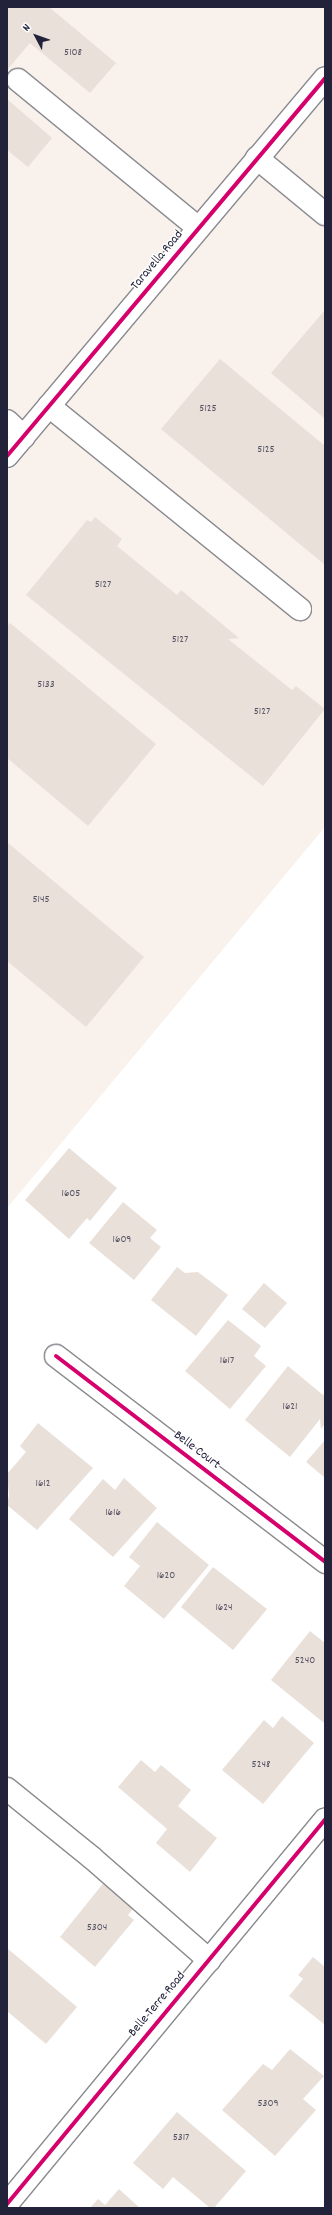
<!DOCTYPE html>
<html>
<head>
<meta charset="utf-8">
<style>
	body { margin:0 }
	#map { position:relative; width:332px; height:2215px; overflow:hidden; background:#fff; font-family:Dekko,sans-serif }
	div>[style] { position:absolute }
	[style*='--x'] { left:calc(var(--x)*1px); top:calc(var(--y)*1px); width:calc(var(--w)*1px); rotate:calc(var(--a)*1deg) }
	.built>* { inset:0; background:#f9f1ec }
	.building>* { inset:0; background:#eae0da }
	.roads { filter:drop-shadow(1px 0 #8a8a8f) drop-shadow(-1px 0 #8a8a8f) drop-shadow(0 1px #8a8a8f) drop-shadow(0 -1px #8a8a8f) }
	.minor>* { height:22px; margin:-11px; padding:0 11px; transform-origin:11px; border-radius:11px; background:#fff }
	.cycleway>* { height:4px; margin:-2px; padding:0 2px; transform-origin:2px; border-radius:2px; background:#d6006c }
	span { translate:-50% -50%; white-space:nowrap; text-align:center; line-height:1.15; -webkit-text-stroke:3px #fff; paint-order:stroke }
	.number-label { font-size:11px; color:#545263 }
	.number-label span { -webkit-text-stroke-width:0 }
	.street-label { font-size:13px; color:#22223b }
	.frame { position:absolute; inset:0; border:8px solid #22223b; pointer-events:none }
	.north { position:absolute; left:16px; top:16px; width:40px; height:40px; -webkit-text-stroke:3px #fff; paint-order:stroke; rotate:311deg; font-size:11px; font-weight:700; line-height:16px; text-align:center; color:#22223b }
	.north::after { content:''; display:block; margin:auto; width:14px; height:18px; background:#22223b; clip-path:polygon(50% 0,100% 100%,50% 72%,0 100%) }
</style>
</head>
<body>
<div id="map">
	<div class="built">
		<i style="clip-path:polygon(7px 7px,325px 7px,325px 827px,7px 1208px)"></i>
	</div>
	<div class="building">
		<i style="clip-path:polygon(7px 7px,49px 7px,116px 63px,90px 93px,30px 43px,7px 70px)"></i>
		<i style="clip-path:polygon(7px 99px,52px 138px,28px 167px,7px 150px)"></i>
		<i style="clip-path:polygon(325px 310px,325px 419px,271px 373px)"></i>
		<i style="clip-path:polygon(220px 359px,325px 446px,325px 565px,161px 429px)"></i>
		<i style="clip-path:polygon(95px 517px,122px 539px,117px 546px,177px 595px,181px 590px,239px 638px,228px 639px,292px 690px,296px 686px,325px 709px,263px 786px,26px 595px,87px 520px,91px 522px)"></i>
		<i style="clip-path:polygon(10px 623px,156px 744px,88px 826px,7px 758px,7px 626px)"></i>
		<i style="clip-path:polygon(7px 842px,144px 957px,86px 1027px,7px 961px)"></i>
		<i style="clip-path:polygon(69px 1148px,117px 1188px,90px 1221px,87px 1218px,69px 1239px,25px 1200px)"></i>
		<i style="clip-path:polygon(123px 1202px,157px 1230px,150px 1238px,161px 1247px,134px 1280px,89px 1243px)"></i>
		<i style="clip-path:polygon(177px 1267px,185px 1273px,198px 1272px,228px 1295px,196px 1336px,151px 1300px)"></i>
		<i style="clip-path:polygon(264px 1283px,287px 1303px,265px 1328px,242px 1309px)"></i>
		<i style="clip-path:polygon(228px 1320px,261px 1346px,254px 1356px,266px 1366px,230px 1409px,185px 1371px)"></i>
		<i style="clip-path:polygon(288px 1366px,323px 1395px,325px 1392px,325px 1424px,321px 1429px,320px 1419px,290px 1457px,245px 1420px)"></i>
		<i style="clip-path:polygon(38px 1423px,93px 1468px,37px 1530px,7px 1505px,9px 1495px,7px 1474px,26px 1452px,20px 1446px)"></i>
		<i style="clip-path:polygon(325px 1440px,325px 1478px,306px 1462px)"></i>
		<i style="clip-path:polygon(124px 1478px,157px 1508px,113px 1557px,69px 1519px,103px 1479px,115px 1490px)"></i>
		<i style="clip-path:polygon(157px 1522px,209px 1565px,164px 1619px,124px 1586px,140px 1566px,129px 1557px)"></i>
		<i style="clip-path:polygon(213px 1567px,267px 1609px,233px 1650px,181px 1607px)"></i>
		<i style="clip-path:polygon(310px 1631px,325px 1643px,324px 1723px,271px 1680px)"></i>
		<i style="clip-path:polygon(282px 1716px,314px 1743px,263px 1804px,222px 1770px,264px 1720px,273px 1728px)"></i>
		<i style="clip-path:polygon(141px 1760px,155px 1772px,161px 1765px,191px 1790px,178px 1806px,217px 1838px,190px 1872px,156px 1843px,167px 1829px,118px 1787px)"></i>
		<i style="clip-path:polygon(109px 1876px,139px 1901px,128px 1915px,134px 1920px,95px 1967px,60px 1937px)"></i>
		<i style="clip-path:polygon(7px 1948px,77px 2007px,46px 2044px,7px 2011px)"></i>
		<i style="clip-path:polygon(313px 1957px,325px 1967px,325px 2025px,289px 1996px,303px 1979px,298px 1975px)"></i>
		<i style="clip-path:polygon(290px 2049px,324px 2076px,303px 2099px,316px 2110px,275px 2156px,222px 2110px,263px 2064px,272px 2070px)"></i>
		<i style="clip-path:polygon(177px 2112px,246px 2171px,214px 2208px,210px 2208px,173px 2177px,163px 2189px,133px 2163px)"></i>
		<i style="clip-path:polygon(119px 2189px,140px 2208px,90px 2208px,98px 2199px,105px 2205px)"></i>
	</div>
	<div class="roads">
		<div class="minor">
			<i style="--x:18;--y:80;--w:233;--a:39.4"></i>
			<i style="--x:257;--y:158;--w:88;--a:39.5"></i>
			<i style="--x:49;--y:406;--w:323;--a:39"></i>
			<i style="--x:7;--y:421;--w:23;--a:43"></i>
			<i style="--x:7;--y:456;--w:494;--a:-49.9"></i>
			<i style="--x:56;--y:1356;--w:339;--a:37.4"></i>
			<i style="--x:7;--y:1789;--w:108;--a:39"></i>
			<i style="--x:91;--y:1857;--w:157;--a:41.1"></i>
			<i style="--x:7;--y:2204;--w:499;--a:-50.4"></i>
		</div>
	</div>
	<div class="cycleway">
		<i style="--x:7;--y:456;--w:494;--a:-49.9"></i>
		<i style="--x:56;--y:1356;--w:339;--a:37.4"></i>
		<i style="--x:7;--y:2204;--w:499;--a:-50.4"></i>
	</div>
	<div class="number-label">
		<span style="left:73px;top:53px">5108</span>
		<span style="left:208px;top:409px">5125</span>
		<span style="left:266px;top:450px">5125</span>
		<span style="left:103px;top:585px">5127</span>
		<span style="left:180px;top:640px">5127</span>
		<span style="left:46px;top:685px">5133</span>
		<span style="left:262px;top:712px">5127</span>
		<span style="left:41px;top:900px">5145</span>
		<span style="left:71px;top:1194px">1605</span>
		<span style="left:122px;top:1240px">1609</span>
		<span style="left:227px;top:1361px">1617</span>
		<span style="left:290px;top:1407px">1621</span>
		<span style="left:43px;top:1484px">1612</span>
		<span style="left:113px;top:1513px">1616</span>
		<span style="left:166px;top:1576px">1620</span>
		<span style="left:224px;top:1608px">1624</span>
		<span style="left:305px;top:1661px">5240</span>
		<span style="left:261px;top:1765px">5248</span>
		<span style="left:97px;top:1928px">5304</span>
		<span style="left:268px;top:2104px">5309</span>
		<span style="left:181px;top:2138px">5317</span>
	</div>
	<div class="street-label">
		<span style="left:158px;top:261px;rotate:-50deg">Taravella Road</span>
		<span style="left:196px;top:1451px;rotate:37deg">Belle Court</span>
		<span style="left:158px;top:2005px;rotate:-50deg">Belle Terre Road</span>
	</div>
	<div class="frame"></div>
	<div class="north">N</div>
</div>
</body>
</html>
